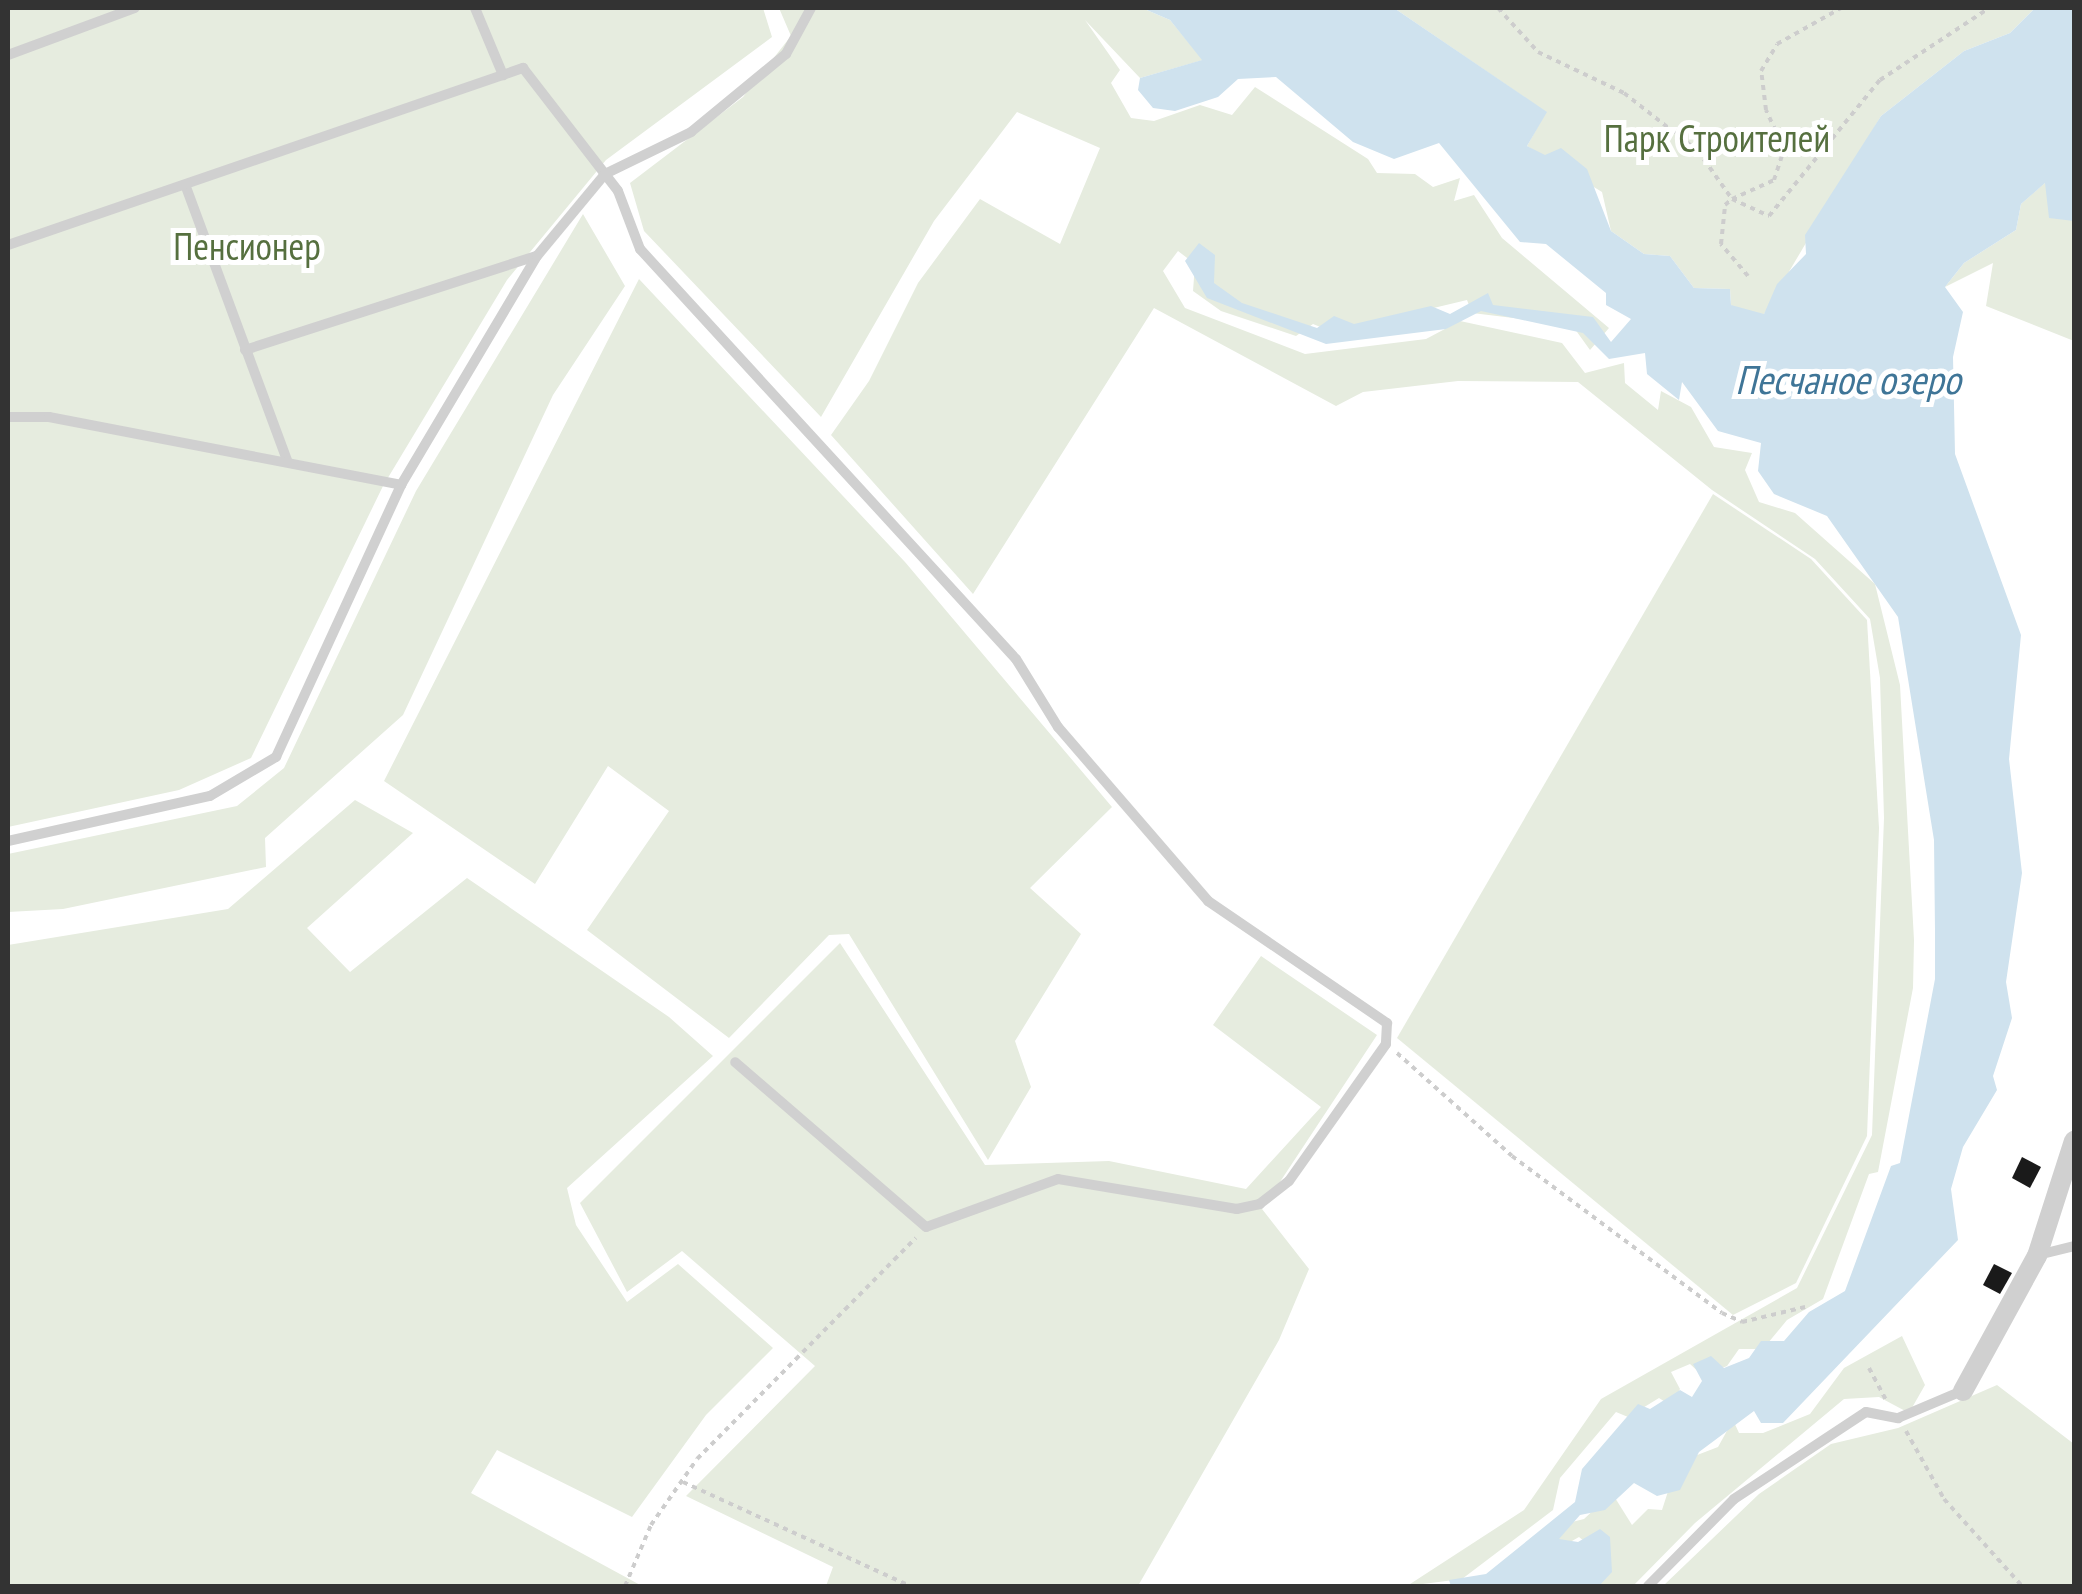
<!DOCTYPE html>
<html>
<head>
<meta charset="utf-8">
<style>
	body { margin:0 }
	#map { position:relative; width:2082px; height:1594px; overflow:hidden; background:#fff; font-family:"PT Sans Narrow",sans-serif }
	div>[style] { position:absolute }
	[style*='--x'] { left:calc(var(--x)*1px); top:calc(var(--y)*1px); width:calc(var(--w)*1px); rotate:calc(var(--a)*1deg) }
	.green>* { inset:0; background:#e6ecdf }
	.water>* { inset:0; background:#cfe2ee }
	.building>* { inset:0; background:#1a1a1a }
	.path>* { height:4px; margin-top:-2px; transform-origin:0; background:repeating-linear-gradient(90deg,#cdcdcd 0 5px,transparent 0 10px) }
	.service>* { height:10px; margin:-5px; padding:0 5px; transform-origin:5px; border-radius:5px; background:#d0d0d0 }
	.minor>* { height:20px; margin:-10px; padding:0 10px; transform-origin:10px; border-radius:10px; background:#d0d0d0 }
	span { translate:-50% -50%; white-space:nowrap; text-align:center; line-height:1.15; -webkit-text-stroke:10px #fff; paint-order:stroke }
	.park-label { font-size:38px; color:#56703f }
	.water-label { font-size:40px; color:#3f7597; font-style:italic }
	.frame { position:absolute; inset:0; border:10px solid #333; pointer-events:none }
</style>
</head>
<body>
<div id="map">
	<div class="green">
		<i style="clip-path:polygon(8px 8px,763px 8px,772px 37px,606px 160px,507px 280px,383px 486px,251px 758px,179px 790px,8px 827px)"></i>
		<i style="clip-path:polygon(779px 8px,1142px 8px,1170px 20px,1203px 60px,1140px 78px,1085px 20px,1120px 70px,1111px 83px,1131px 118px,1154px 121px,1200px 105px,1232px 115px,1255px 87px,1368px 159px,1377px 173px,1415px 174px,1433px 187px,1460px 178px,1454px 201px,1474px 195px,1502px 238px,1609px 328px,1590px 350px,1572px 325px,1472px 313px,1467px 300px,1333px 332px,1313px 324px,1296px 336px,1221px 311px,1193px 291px,1195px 264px,1178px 251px,1163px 271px,1185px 308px,1305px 354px,1426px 339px,1460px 321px,1562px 343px,1585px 373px,1624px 363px,1625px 383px,1658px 410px,1661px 391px,1691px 407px,1714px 447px,1752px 453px,1745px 470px,1759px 502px,1795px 513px,1875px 584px,1900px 685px,1914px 940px,1913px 988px,1878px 1172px,1869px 1174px,1823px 1299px,1787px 1320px,1763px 1349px,1739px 1349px,1727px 1366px,1703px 1376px,1690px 1364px,1671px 1372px,1680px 1389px,1670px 1405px,1659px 1398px,1628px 1417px,1616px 1412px,1560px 1478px,1553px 1510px,1462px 1579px,1407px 1586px,1524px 1510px,1601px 1399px,1797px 1288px,1872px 1135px,1884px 818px,1880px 678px,1870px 619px,1815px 559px,1712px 490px,1578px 382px,1458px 381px,1363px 392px,1336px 406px,1154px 308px,973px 594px,831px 435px,869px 381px,918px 283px,980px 199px,1060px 244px,1100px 148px,1017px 112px,934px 221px,821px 417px,644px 231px,630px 183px,743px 97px,791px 36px)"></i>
		<i style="clip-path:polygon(1394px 8px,2035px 8px,2010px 33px,1964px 51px,1881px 116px,1764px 314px,1742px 313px,1731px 305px,1730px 289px,1694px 288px,1670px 256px,1644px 254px,1611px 231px,1602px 192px,1527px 146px,1546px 112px)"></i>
		<i style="clip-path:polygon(2046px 182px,2074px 221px,2074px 341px,1986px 306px,1993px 263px,1945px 287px,1964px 263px,2016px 230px,2021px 204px)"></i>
		<i style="clip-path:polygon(583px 214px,625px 286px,553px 395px,403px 715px,265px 838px,266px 867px,63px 909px,8px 912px,8px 854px,237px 806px,284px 768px,416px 491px)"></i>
		<i style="clip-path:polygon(639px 279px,905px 562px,1112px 807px,1030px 888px,1081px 934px,1015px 1041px,1031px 1087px,988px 1160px,849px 934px,829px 935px,729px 1038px,587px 930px,669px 811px,608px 766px,535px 884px,384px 781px)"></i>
		<i style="clip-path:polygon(1713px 494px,1811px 559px,1867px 620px,1879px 828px,1867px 1136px,1796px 1283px,1733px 1315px,1397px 1038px)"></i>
		<i style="clip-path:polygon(355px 800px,413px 833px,307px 928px,350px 972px,467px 878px,669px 1017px,713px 1056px,567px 1188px,576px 1225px,627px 1302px,678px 1264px,773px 1348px,706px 1415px,632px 1517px,497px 1450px,471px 1493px,642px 1586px,8px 1586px,8px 945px,228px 909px)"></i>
		<i style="clip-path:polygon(840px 943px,985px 1165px,1109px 1161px,1246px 1189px,1321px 1107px,1213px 1025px,1261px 956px,1377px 1035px,1262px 1209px,1309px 1269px,1279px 1340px,1138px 1586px,826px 1586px,833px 1567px,686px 1496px,815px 1366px,682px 1251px,627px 1292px,580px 1203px)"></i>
		<i style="clip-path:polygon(1902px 1336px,1925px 1385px,1909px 1413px,1879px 1397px,1844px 1399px,1695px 1523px,1633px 1586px,1587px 1586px,1589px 1545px,1579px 1537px,1556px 1550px,1560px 1525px,1584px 1519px,1612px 1493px,1632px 1525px,1648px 1509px,1662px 1510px,1672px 1479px,1692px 1457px,1718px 1447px,1733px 1420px,1739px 1433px,1763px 1433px,1810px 1414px,1844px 1368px)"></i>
		<i style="clip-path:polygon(1997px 1385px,2074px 1444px,2074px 1586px,1663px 1586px,1759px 1494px,1831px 1444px,1898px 1428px)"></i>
	</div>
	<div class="water">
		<i style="clip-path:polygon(1142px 8px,1394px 8px,1547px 112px,1527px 146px,1545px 155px,1561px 148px,1587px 169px,1611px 231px,1644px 254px,1670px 256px,1694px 288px,1730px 289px,1731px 305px,1764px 314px,1777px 284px,1806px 254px,1805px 235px,1881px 116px,1964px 51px,2010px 33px,2035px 8px,2074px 8px,2074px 221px,2049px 218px,2045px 183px,2021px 204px,2016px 230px,1964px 263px,1945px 287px,1963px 312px,1953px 357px,1955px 454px,2021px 635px,2009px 759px,2022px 873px,2006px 982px,2012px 1018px,1993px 1076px,1997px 1090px,1963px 1147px,1951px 1189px,1958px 1240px,1783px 1423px,1761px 1423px,1754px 1411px,1699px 1452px,1680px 1490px,1657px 1496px,1634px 1483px,1605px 1510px,1580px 1515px,1559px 1539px,1578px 1542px,1600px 1529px,1610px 1537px,1612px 1572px,1599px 1586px,1451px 1586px,1449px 1580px,1486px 1574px,1575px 1502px,1582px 1469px,1638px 1404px,1650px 1409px,1680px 1390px,1692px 1397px,1702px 1381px,1693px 1364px,1711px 1356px,1724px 1368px,1749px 1358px,1761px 1341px,1784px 1341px,1809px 1312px,1845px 1291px,1891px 1166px,1900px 1163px,1935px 979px,1935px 931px,1934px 840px,1898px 617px,1827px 516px,1774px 494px,1758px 471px,1761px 443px,1718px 431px,1682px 382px,1679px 400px,1647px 374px,1645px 353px,1609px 359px,1583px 333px,1481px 311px,1446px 329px,1326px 344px,1207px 298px,1185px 261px,1199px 243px,1215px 255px,1214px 283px,1242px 303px,1317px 328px,1334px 316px,1354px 324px,1431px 306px,1450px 314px,1488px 293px,1493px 305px,1593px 317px,1611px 342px,1631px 319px,1606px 305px,1606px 293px,1546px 244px,1520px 242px,1439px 143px,1394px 159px,1353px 142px,1276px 77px,1238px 79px,1218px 97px,1175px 111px,1153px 108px,1138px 90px,1140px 78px,1202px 60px,1170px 20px)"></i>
	</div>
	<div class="building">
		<i style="clip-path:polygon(2022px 1157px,2041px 1167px,2030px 1188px,2012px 1178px)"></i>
		<i style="clip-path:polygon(1994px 1264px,2012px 1273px,2000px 1294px,1983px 1285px)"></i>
	</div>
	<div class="path">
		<i style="--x:1498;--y:8;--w:59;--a:47.7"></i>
		<i style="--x:1538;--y:52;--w:95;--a:25.5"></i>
		<i style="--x:1624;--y:93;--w:94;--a:38.1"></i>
		<i style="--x:1698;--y:151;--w:59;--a:54.7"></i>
		<i style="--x:1732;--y:199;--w:46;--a:-24.3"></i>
		<i style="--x:1774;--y:180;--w:33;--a:-72"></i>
		<i style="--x:1784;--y:149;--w:43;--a:-114.8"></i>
		<i style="--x:1766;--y:110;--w:39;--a:-97"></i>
		<i style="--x:1761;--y:71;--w:31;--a:-59"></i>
		<i style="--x:1777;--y:44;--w:73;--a:-29.4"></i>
		<i style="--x:1748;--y:276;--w:42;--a:-130.2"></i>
		<i style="--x:1721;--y:244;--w:39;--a:-84"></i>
		<i style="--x:1725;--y:205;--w:9;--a:-41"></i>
		<i style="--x:1732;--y:199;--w:41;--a:24.7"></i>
		<i style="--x:1769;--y:216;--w:176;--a:-50.8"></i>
		<i style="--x:1880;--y:80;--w:131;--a:-33.4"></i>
		<i style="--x:1397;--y:1053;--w:154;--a:41.8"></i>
		<i style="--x:1512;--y:1156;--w:262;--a:36.8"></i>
		<i style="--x:1722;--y:1313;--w:22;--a:24"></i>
		<i style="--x:1742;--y:1322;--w:65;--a:-13.4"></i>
		<i style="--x:1869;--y:1368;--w:38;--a:62"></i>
		<i style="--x:1906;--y:1431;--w:78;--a:60.8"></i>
		<i style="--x:1944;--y:1499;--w:117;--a:48.1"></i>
		<i style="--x:683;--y:1482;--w:250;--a:24.6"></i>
		<i style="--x:625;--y:1586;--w:66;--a:-66.9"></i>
		<i style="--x:651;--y:1525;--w:80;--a:-55.1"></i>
		<i style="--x:697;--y:1459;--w:311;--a:-45.3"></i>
	</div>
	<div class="service">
		<i style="--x:475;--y:8;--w:73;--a:67.3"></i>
		<i style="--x:8;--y:55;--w:135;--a:-20.3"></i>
		<i style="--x:186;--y:187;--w:291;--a:69.7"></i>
		<i style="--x:8;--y:245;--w:545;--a:-18.97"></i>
		<i style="--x:523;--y:68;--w:155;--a:52.3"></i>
		<i style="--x:618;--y:191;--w:62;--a:69.2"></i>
		<i style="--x:640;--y:249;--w:556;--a:47.48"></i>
		<i style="--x:1016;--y:659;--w:80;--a:58.3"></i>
		<i style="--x:1058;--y:727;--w:230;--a:49.2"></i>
		<i style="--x:1208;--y:901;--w:217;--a:34.3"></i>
		<i style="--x:1387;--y:1023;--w:21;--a:93"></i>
		<i style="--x:1386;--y:1044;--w:168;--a:125.3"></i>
		<i style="--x:1289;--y:1181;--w:37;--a:142"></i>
		<i style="--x:1260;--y:1204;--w:24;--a:168"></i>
		<i style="--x:1237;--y:1209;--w:181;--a:-170.5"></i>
		<i style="--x:1058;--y:1179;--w:140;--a:160"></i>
		<i style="--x:926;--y:1227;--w:252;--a:-139.2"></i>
		<i style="--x:245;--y:350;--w:306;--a:-17.9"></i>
		<i style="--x:8;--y:417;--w:41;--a:0"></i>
		<i style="--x:49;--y:417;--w:359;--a:10.9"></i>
		<i style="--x:8;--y:841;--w:207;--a:-12.6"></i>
		<i style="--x:210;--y:796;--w:77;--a:-30.6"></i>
		<i style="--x:276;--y:757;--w:299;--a:-65.3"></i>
		<i style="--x:401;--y:485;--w:266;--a:-59.3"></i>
		<i style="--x:537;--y:256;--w:107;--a:-50.3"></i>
		<i style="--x:605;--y:174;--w:96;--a:-26"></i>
		<i style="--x:691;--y:132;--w:123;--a:-39.4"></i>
		<i style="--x:786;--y:54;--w:52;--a:-61.5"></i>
		<i style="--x:2038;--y:1255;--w:37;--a:-14"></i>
		<i style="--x:1648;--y:1586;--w:122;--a:-45.3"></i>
		<i style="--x:1734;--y:1499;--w:158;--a:-33.4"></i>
		<i style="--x:1866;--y:1412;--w:33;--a:11"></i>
		<i style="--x:1898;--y:1418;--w:69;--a:-22.9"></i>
	</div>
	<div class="minor">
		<i style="--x:1963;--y:1391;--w:154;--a:-61.3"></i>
		<i style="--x:2037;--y:1256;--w:121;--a:-72.2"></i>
	</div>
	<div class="park-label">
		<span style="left:1717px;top:138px">Парк Строителей</span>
		<span style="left:247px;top:246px">Пенсионер</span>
	</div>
	<div class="water-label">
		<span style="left:1848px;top:379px">Песчаное озеро</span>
	</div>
	<div class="frame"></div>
</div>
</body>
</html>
